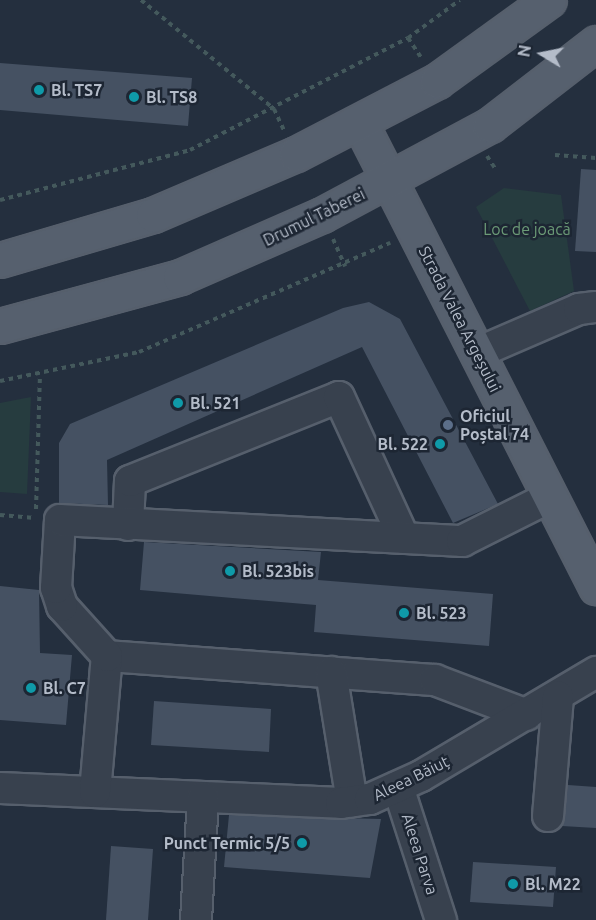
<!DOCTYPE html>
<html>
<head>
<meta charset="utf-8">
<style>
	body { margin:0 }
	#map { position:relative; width:596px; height:920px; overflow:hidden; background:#242f3e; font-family:Ubuntu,sans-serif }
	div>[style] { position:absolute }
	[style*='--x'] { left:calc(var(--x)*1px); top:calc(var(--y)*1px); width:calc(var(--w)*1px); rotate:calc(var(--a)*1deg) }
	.green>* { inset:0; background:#263c3f }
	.building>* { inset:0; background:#455162 }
	.path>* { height:4px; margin-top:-2px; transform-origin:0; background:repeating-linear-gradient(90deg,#44595c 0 4.5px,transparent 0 9px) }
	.roads { filter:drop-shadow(2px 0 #565f6c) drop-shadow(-2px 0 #565f6c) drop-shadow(0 2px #565f6c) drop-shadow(0 -2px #565f6c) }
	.minor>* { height:30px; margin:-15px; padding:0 15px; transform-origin:15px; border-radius:15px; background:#38414e }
	.major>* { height:33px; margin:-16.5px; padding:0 16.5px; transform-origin:16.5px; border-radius:16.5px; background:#56606e }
	.dots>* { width:16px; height:16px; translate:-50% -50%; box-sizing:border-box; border:3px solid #1d2633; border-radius:50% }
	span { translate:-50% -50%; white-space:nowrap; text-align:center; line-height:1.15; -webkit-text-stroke:5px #1d2633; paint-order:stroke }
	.poi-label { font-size:16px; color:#b4bcc9; font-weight:700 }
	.left { translate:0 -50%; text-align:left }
	.right { translate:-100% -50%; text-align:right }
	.street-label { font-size:16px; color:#b4bcc9 }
	.park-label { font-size:16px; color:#6b9a76 }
	.north { position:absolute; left:512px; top:24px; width:60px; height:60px; -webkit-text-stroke:4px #1d2633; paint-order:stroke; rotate:280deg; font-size:16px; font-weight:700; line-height:24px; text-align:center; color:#b4bcc9 }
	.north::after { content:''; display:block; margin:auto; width:21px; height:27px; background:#b4bcc9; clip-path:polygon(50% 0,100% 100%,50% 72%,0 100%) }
</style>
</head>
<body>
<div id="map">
	<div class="green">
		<i style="clip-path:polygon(504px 188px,561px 195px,574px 291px,530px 311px,476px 207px)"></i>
		<i style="clip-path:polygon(31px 397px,27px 494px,0 492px,0 403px)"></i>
	</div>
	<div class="building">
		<i style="clip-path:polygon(0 63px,192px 78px,188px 126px,0 110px)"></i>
		<i style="clip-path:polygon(581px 169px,596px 170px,596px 252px,575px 251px)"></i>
		<i style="clip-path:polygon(369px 302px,400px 319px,498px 504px,453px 523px,362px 347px,107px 460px,108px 505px,59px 503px,59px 443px,70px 424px,343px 308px)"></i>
		<i style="clip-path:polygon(144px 542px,321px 552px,318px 580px,493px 594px,489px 646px,314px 632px,316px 605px,140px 590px)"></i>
		<i style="clip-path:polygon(0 586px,39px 590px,40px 653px,72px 655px,66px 725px,0 720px)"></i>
		<i style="clip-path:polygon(154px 701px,271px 709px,269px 752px,151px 745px)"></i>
		<i style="clip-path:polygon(568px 785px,596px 787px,596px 828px,562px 826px)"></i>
		<i style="clip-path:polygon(229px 815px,381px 819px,370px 878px,224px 867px)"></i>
		<i style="clip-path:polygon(111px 846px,153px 849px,148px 920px,106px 920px)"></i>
		<i style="clip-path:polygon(473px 862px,556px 867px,553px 907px,470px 902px)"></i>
	</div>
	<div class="path">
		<i style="--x:141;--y:0;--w:172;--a:39.3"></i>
		<i style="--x:274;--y:109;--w:23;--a:65"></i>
		<i style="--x:408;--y:38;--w:23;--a:56"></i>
		<i style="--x:555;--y:155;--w:41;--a:4.2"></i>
		<i style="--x:487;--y:156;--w:17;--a:57"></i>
		<i style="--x:0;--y:200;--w:196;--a:-14.7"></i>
		<i style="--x:190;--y:150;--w:245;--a:-27.2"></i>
		<i style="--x:408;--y:38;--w:64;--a:-36.2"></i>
		<i style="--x:333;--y:239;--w:30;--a:66"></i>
		<i style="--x:0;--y:381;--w:142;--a:-11.8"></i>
		<i style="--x:139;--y:352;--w:274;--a:-23.5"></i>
		<i style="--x:36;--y:509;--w:132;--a:-88.3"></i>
		<i style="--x:0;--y:515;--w:35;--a:5"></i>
	</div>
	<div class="roads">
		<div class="minor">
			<i style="--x:477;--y:353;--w:111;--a:-23.3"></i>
			<i style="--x:579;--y:309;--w:17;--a:-7"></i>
			<i style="--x:128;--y:525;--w:44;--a:-87.4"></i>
			<i style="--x:130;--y:481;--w:225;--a:-21.9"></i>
			<i style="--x:339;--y:397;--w:155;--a:65.3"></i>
			<i style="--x:107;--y:656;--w:329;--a:4.2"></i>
			<i style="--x:435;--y:680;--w:98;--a:20.8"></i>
			<i style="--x:331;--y:672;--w:131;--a:80.8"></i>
			<i style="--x:398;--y:787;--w:140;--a:72.1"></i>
			<i style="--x:0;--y:788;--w:341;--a:2.5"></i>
			<i style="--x:341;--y:803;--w:29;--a:-8"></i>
			<i style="--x:370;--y:799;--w:56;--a:-24.3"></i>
			<i style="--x:421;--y:776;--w:204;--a:-30.7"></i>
			<i style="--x:95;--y:792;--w:137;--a:-85"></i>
			<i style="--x:107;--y:656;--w:67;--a:-132"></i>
			<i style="--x:62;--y:606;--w:19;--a:-108"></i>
			<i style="--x:56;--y:588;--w:68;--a:-86.6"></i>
			<i style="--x:60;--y:520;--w:403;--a:3"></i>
			<i style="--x:462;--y:541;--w:98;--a:-26.6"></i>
			<i style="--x:548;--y:816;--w:120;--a:-85.2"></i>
			<i style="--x:196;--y:920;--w:123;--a:-86.7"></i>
		</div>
		<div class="major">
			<i style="--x:360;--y:123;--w:521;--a:63.04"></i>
			<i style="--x:0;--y:260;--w:159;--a:-16.4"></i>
			<i style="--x:153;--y:215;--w:155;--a:-23.1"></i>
			<i style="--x:296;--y:154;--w:159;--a:-27.4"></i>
			<i style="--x:437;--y:81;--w:138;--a:-35.9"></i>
			<i style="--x:0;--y:326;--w:187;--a:-15.2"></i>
			<i style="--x:180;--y:277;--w:155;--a:-23.6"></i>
			<i style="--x:322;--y:215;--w:191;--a:-28.2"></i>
			<i style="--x:490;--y:125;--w:134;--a:-37.7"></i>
		</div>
	</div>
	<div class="dots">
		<i style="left:39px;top:90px;background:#0f9aa8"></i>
		<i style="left:134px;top:97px;background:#0f9aa8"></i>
		<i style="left:178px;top:403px;background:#0f9aa8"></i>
		<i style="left:448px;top:425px;background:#5c6f8a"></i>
		<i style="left:440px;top:444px;background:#0f9aa8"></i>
		<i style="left:230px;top:571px;background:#0f9aa8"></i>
		<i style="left:404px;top:613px;background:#0f9aa8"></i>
		<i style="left:31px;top:688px;background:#0f9aa8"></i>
		<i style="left:302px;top:843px;background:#0f9aa8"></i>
		<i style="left:513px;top:884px;background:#0f9aa8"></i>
	</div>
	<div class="poi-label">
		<span class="left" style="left:51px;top:90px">Bl. TS7</span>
		<span class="left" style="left:146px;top:97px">Bl. TS8</span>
		<span class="left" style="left:190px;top:403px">Bl. 521</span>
		<span class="left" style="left:460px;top:425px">Oficiul<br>Poștal 74</span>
		<span class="right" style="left:428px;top:444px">Bl. 522</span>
		<span class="left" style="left:242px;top:571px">Bl. 523bis</span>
		<span class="left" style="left:416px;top:613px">Bl. 523</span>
		<span class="left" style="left:43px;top:688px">Bl. C7</span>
		<span class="right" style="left:290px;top:843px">Punct Termic 5/5</span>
		<span class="left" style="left:525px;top:884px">Bl. M22</span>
	</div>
	<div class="street-label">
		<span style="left:314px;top:217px;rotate:-26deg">Drumul Taberei</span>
		<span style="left:460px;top:319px;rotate:63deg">Strada Valea Argeșului</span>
		<span style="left:411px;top:778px;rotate:-26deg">Aleea Băiuț</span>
		<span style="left:420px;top:854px;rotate:72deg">Aleea Parva</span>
	</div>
	<div class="park-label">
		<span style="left:527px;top:229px">Loc de joacă</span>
	</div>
	<div class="north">N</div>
</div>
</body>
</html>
